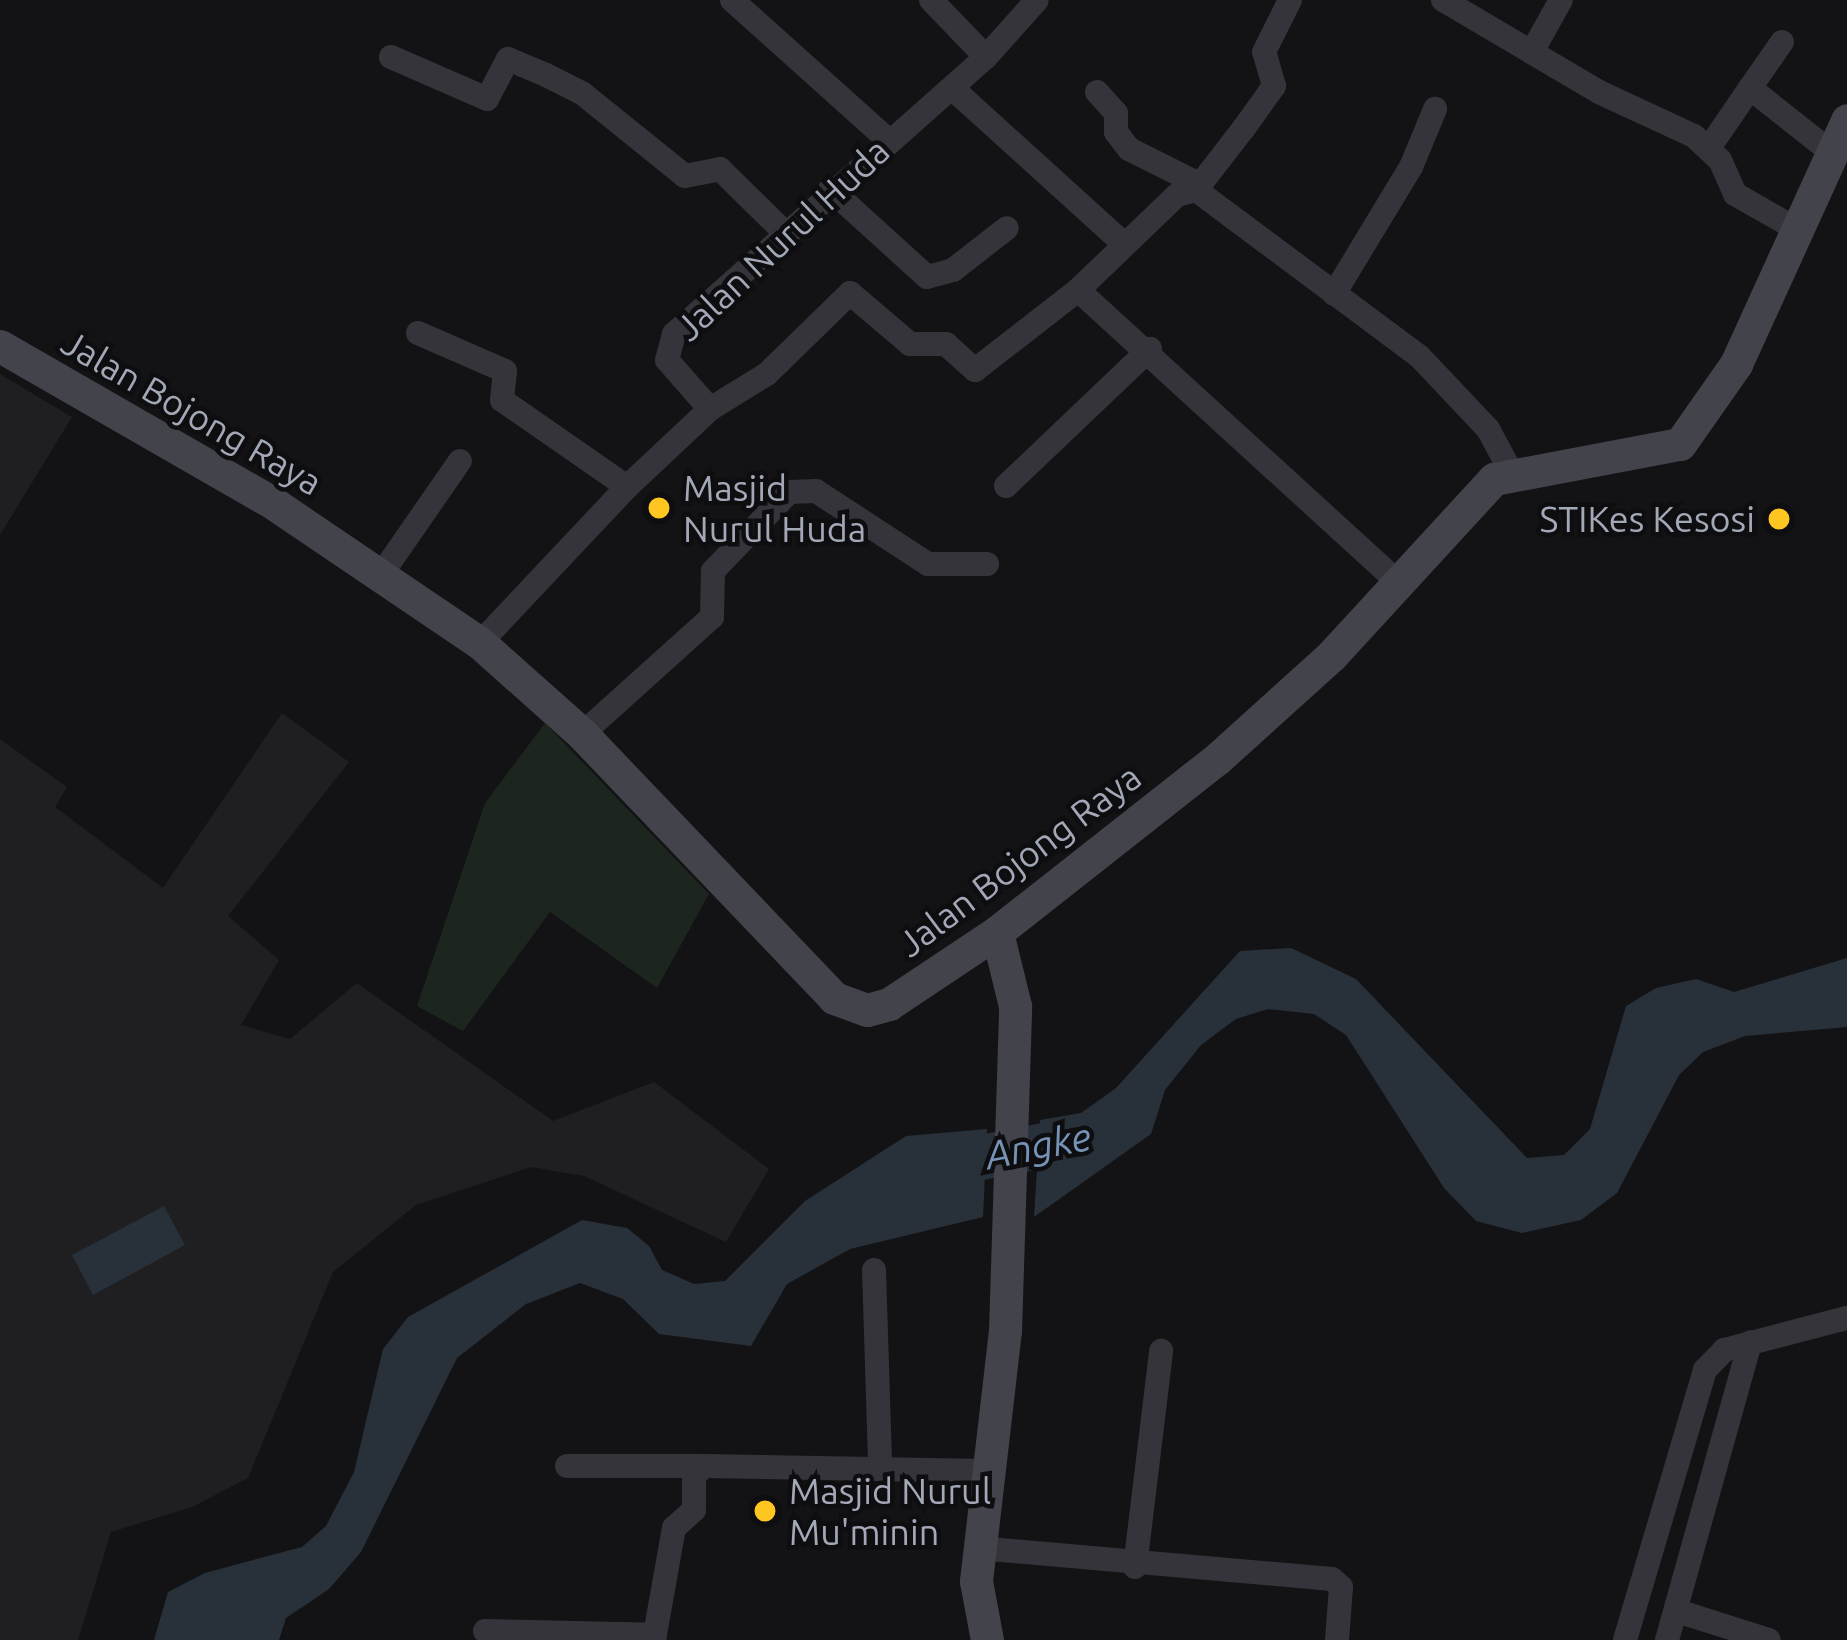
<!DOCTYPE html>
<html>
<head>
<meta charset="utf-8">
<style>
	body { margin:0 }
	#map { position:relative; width:1847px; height:1640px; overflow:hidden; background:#131315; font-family:Ubuntu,sans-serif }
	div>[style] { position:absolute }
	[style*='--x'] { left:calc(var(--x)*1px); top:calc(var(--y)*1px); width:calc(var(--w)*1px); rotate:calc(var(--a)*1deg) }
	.built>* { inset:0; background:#1f1f22 }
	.green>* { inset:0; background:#1d251f }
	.water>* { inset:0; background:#28313a }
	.river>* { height:45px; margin:-22.5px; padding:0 22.5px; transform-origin:22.5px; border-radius:22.5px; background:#28313a }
	.street>* { height:24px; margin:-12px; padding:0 12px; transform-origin:12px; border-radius:12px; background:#34343a }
	.secondary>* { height:33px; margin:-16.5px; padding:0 16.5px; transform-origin:16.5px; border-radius:16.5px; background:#42434b }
	.dots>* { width:33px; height:33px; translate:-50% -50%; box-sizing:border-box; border:6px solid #0e0e10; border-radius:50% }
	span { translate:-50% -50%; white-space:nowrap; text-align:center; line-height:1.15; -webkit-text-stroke:9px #0e0e10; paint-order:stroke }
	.street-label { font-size:36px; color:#a3a8b7 }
	.poi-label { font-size:36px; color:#a3a8b7 }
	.left { translate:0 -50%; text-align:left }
	.right { translate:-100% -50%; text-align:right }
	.water-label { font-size:39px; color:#7693b6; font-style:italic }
</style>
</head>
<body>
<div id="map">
	<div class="built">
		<i style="clip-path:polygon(0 374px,72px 417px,0 535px)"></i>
		<i style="clip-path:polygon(282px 713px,349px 762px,228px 916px,279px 960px,241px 1025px,290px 1039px,357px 983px,553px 1121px,654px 1082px,769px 1169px,726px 1242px,584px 1176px,531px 1167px,416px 1205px,333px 1272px,248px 1478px,192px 1507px,111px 1532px,78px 1640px,0 1640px,0 739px,67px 787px,55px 807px,163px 888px)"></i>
	</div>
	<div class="green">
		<i style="clip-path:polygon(545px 723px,709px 894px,657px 988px,550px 912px,463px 1031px,417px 1006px,485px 803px)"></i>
	</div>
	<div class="water">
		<i style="clip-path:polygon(1291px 948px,1356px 979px,1527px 1158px,1564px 1155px,1590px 1129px,1626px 1006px,1656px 988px,1696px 979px,1734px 992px,1847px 958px,1847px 1027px,1745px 1036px,1703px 1052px,1679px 1075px,1617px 1193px,1581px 1220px,1522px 1233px,1476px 1221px,1444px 1188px,1346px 1035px,1314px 1014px,1268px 1009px,1236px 1019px,1201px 1045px,1165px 1090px,1151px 1134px,1034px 1217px,1040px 1120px,1081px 1113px,1116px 1088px,1240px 951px)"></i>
		<i style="clip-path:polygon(987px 1129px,983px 1217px,850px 1249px,787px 1284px,751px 1346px,659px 1334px,623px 1299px,580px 1283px,526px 1304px,457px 1358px,361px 1552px,329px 1589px,286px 1618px,279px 1640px,154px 1640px,168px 1592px,205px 1573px,302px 1547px,326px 1526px,354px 1472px,383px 1349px,408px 1317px,582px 1220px,627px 1228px,649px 1246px,662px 1270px,694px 1284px,725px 1281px,805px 1201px,906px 1136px)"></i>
		<i style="clip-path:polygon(164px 1206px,185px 1245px,93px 1295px,72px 1255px)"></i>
	</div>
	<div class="river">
		<i style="--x:929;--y:1167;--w:174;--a:-10.9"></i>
	</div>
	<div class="street">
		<i style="--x:732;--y:0;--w:210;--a:41.9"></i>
		<i style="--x:931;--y:0;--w:79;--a:46"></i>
		<i style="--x:1443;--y:0;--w:181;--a:30.5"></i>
		<i style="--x:1599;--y:92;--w:105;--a:24.9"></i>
		<i style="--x:1694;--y:136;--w:35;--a:43"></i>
		<i style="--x:1720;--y:160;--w:37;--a:66"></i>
		<i style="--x:1735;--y:194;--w:70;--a:29.8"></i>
		<i style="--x:1533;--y:50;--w:57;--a:-60.8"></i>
		<i style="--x:391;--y:57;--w:105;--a:23.6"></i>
		<i style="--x:487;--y:99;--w:45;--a:-62.3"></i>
		<i style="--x:508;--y:59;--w:41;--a:22.8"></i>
		<i style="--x:546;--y:75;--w:40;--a:26.6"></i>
		<i style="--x:582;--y:93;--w:132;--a:38.9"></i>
		<i style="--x:685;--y:176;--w:36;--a:-11"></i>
		<i style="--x:720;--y:169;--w:88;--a:44.5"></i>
		<i style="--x:952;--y:88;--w:232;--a:42.2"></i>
		<i style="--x:1750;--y:88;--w:56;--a:-55.2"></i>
		<i style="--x:1097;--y:92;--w:28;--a:48"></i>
		<i style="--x:1116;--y:113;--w:19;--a:90"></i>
		<i style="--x:1116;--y:132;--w:21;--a:53"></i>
		<i style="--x:1129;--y:149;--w:76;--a:26.6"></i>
		<i style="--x:1709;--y:148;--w:73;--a:-55.7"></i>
		<i style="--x:1750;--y:88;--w:105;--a:38.4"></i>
		<i style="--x:830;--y:189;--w:131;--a:42.2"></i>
		<i style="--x:927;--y:277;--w:27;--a:-15"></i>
		<i style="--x:953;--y:270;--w:68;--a:-37.9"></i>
		<i style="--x:1196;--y:190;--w:278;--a:36.7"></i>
		<i style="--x:1419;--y:356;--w:100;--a:46.6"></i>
		<i style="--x:1488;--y:429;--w:47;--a:61.8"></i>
		<i style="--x:1078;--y:290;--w:137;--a:-43.8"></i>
		<i style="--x:1177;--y:195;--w:20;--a:-15"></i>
		<i style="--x:1196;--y:190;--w:78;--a:-52.3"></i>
		<i style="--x:1244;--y:128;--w:52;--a:-54.5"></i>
		<i style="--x:1274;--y:86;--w:35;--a:-106"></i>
		<i style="--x:1264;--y:52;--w:58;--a:-63.4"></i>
		<i style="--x:1334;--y:294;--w:149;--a:-58.8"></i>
		<i style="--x:1411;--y:167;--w:63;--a:-67.5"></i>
		<i style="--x:418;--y:333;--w:95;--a:23.6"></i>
		<i style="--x:505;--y:371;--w:29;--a:96"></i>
		<i style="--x:502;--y:400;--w:152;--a:34.8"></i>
		<i style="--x:710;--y:409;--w:65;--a:-131.3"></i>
		<i style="--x:667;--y:360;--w:27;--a:-75"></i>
		<i style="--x:674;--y:334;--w:417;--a:-41.6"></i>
		<i style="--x:986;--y:57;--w:76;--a:-48.2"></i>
		<i style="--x:1006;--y:486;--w:199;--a:-43.6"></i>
		<i style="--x:383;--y:572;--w:135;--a:-55.3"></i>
		<i style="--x:480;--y:643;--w:214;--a:-46.7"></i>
		<i style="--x:627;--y:487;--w:114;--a:-43.2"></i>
		<i style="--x:710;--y:409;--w:67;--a:-31.6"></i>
		<i style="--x:767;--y:374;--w:116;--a:-44.3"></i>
		<i style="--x:850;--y:293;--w:79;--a:40.4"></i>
		<i style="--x:910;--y:344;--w:36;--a:0"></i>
		<i style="--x:946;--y:344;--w:39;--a:42"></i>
		<i style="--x:975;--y:370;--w:130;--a:-37.8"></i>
		<i style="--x:1078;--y:290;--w:437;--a:42.4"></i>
		<i style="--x:582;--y:734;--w:175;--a:-42"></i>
		<i style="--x:712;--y:617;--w:46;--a:-88.8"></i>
		<i style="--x:713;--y:571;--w:110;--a:-46.1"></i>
		<i style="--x:789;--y:492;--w:27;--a:-2"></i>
		<i style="--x:816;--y:491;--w:134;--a:33.1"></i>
		<i style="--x:928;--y:564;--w:59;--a:0"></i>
		<i style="--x:874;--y:1270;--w:196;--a:88.2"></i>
		<i style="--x:567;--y:1466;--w:136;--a:0"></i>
		<i style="--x:978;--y:1548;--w:355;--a:5"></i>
		<i style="--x:1332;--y:1579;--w:12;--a:42"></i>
		<i style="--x:1341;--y:1587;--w:53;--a:94.3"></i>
		<i style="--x:1135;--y:1567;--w:218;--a:-83.1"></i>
		<i style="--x:1677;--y:1611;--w:96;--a:17.5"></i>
		<i style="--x:485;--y:1631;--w:170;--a:1.3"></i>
		<i style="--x:654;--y:1640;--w:114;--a:-79.9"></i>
		<i style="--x:674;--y:1528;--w:27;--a:-42"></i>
		<i style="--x:694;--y:1510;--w:33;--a:-90"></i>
		<i style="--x:694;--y:1477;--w:14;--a:-51"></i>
		<i style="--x:703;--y:1466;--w:283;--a:1"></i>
		<i style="--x:1625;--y:1640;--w:282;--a:-73.5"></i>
		<i style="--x:1705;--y:1370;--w:28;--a:-46"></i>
		<i style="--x:1724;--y:1350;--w:127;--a:-14.6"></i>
		<i style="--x:1667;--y:1640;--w:309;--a:-74.4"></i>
	</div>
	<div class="secondary">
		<i style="--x:0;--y:346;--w:319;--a:29.9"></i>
		<i style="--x:276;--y:505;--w:246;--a:34.1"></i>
		<i style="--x:480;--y:643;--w:137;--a:41.7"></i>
		<i style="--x:582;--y:734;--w:365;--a:46.3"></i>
		<i style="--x:834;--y:998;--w:35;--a:20"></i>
		<i style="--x:867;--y:1010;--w:23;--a:-15"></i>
		<i style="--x:889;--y:1004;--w:130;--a:-33.7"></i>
		<i style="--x:997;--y:932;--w:280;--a:-38.2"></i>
		<i style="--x:1217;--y:759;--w:154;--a:-42.1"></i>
		<i style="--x:1331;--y:656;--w:241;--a:-47.4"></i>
		<i style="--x:1494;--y:479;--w:189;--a:-10.7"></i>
		<i style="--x:1680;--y:444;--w:98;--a:-55"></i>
		<i style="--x:1736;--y:364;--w:268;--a:-65.5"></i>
		<i style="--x:987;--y:1640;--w:60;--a:-100.6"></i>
		<i style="--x:976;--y:1581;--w:252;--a:-83.4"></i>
		<i style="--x:1005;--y:1331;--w:325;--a:-88.2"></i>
		<i style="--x:1015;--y:1006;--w:76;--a:-103.7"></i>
	</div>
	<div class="dots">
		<i style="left:659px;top:508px;background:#ffc621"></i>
		<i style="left:1779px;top:519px;background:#ffc621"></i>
		<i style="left:765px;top:1511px;background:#ffc621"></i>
	</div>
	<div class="street-label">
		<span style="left:782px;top:239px;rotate:-43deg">Jalan Nurul Huda</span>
		<span style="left:192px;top:412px;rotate:30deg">Jalan Bojong Raya</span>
		<span style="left:1019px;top:860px;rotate:-37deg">Jalan Bojong Raya</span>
	</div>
	<div class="poi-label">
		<span class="left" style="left:683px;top:508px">Masjid<br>Nurul Huda</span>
		<span class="right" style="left:1755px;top:519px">STIKes Kesosi</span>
		<span class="left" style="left:789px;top:1511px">Masjid Nurul<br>Mu'minin</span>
	</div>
	<div class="water-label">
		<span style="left:1038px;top:1146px;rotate:-11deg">Angke</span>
	</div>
</div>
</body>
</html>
